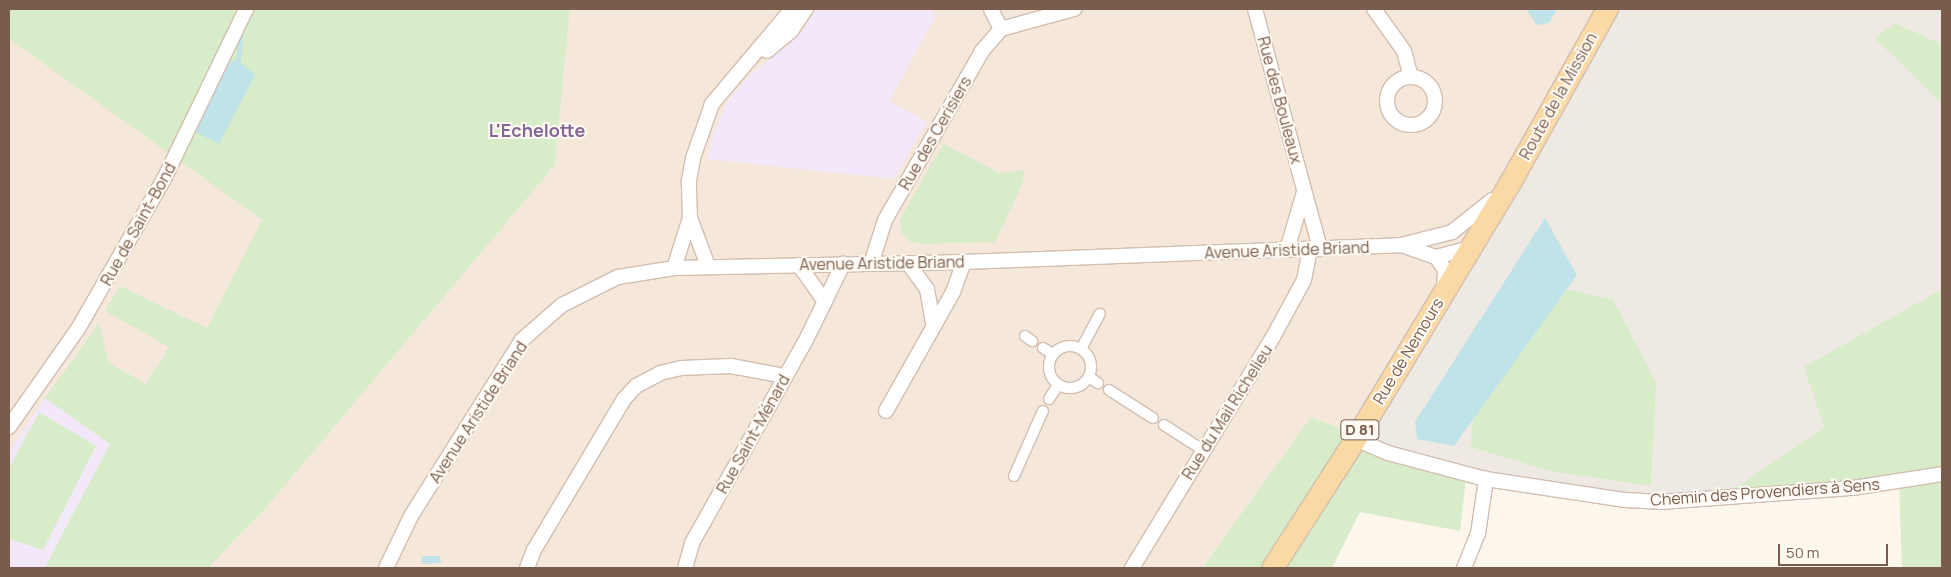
<!DOCTYPE html>
<html>
<head>
<meta charset="utf-8">
<style>
	body { margin:0 }
	#map { position:relative; width:1951px; height:577px; overflow:hidden; background:#fdf6ec; font-family:Manrope,sans-serif }
	div>[style] { position:absolute }
	[style*='--x'] { left:calc(var(--x)*1px); top:calc(var(--y)*1px); width:calc(var(--w)*1px); rotate:calc(var(--a)*1deg) }
	.residential>* { inset:0; background:#f5e8da }
	.industrial>* { inset:0; background:#efe9e4 }
	.education>* { inset:0; background:#f3e8fa }
	.green>* { inset:0; background:#d8ecc9 }
	.water>* { inset:0; background:#bfe3e8 }
	.stream>* { height:4.5px; margin:-2.25px; padding:0 2.25px; transform-origin:2.25px; border-radius:2.25px; background:#bfe3e8 }
	.roads { filter:drop-shadow(1px 0 #d1beb0) drop-shadow(-1px 0 #d1beb0) drop-shadow(0 1px #d1beb0) drop-shadow(0 -1px #d1beb0) }
	.pedestrian>* { height:10px; margin:-5px; padding:0 5px; transform-origin:5px; border-radius:5px; background:#fff }
	.pedestrian>.ring { margin:-5px; padding:0; box-sizing:content-box; background:none; border:10px solid #fff; border-radius:50% }
	.minor>* { height:14px; margin:-7px; padding:0 7px; transform-origin:7px; border-radius:7px; background:#fff }
	.minor>.ring { margin:-7px; padding:0; box-sizing:content-box; background:none; border:14px solid #fff; border-radius:50% }
	.primary>* { height:21px; margin:-10.5px; padding:0 10.5px; transform-origin:10.5px; border-radius:10.5px; background:#fbd9a5 }
	span { translate:-50% -50%; white-space:nowrap; text-align:center; line-height:1.15; -webkit-text-stroke:4px #fffaf3; paint-order:stroke }
	.shield-label span { padding:1px 4px; background:#fffaf3; border:1px solid; border-radius:4px; -webkit-text-stroke-width:0 }
	.shield-label { font-size:15px; color:#7a5c4d; font-weight:700 }
	.street-label { font-size:16px; color:#7a5c4d }
	.neighbourhood-label { font-size:18px; color:#846695; font-weight:700 }
	.frame { position:absolute; inset:0; border:10px solid #7a5c4d; pointer-events:none }
	.scale { position:absolute; left:1778px; top:544px; width:110px; height:22px; box-sizing:border-box; border:2px solid #7a5c4d; border-top:0; padding-left:6px; font-size:15px; line-height:18px; white-space:nowrap; color:#7a5c4d; -webkit-text-stroke:4px #fffaf3; paint-order:stroke }
</style>
</head>
<body>
<div id="map">
	<div class="residential">
		<i style="clip-path:polygon(570px 9px,1618px 9px,1456px 291px,1365px 439px,1311px 417px,1202px 568px,208px 568px,265px 509px,555px 165px)"></i>
		<i style="clip-path:polygon(9px 39px,263px 220px,207px 328px,46px 568px,9px 568px)"></i>
	</div>
	<div class="industrial">
		<i style="clip-path:polygon(1618px 9px,1942px 9px,1942px 44px,1895px 23px,1874px 38px,1942px 103px,1942px 289px,1805px 367px,1824px 427px,1724px 496px,1606px 501px,1466px 478px,1365px 439px,1456px 291px)"></i>
	</div>
	<div class="education">
		<i style="clip-path:polygon(816px 9px,932px 9px,935px 17px,889px 101px,927px 122px,894px 179px,707px 159px,714px 132px,727px 102px,746px 79px,801px 33px)"></i>
		<i style="clip-path:polygon(45px 398px,110px 444px,46px 568px,9px 568px,9px 451px)"></i>
	</div>
	<div class="green">
		<i style="clip-path:polygon(9px 9px,570px 9px,555px 165px,265px 509px,208px 568px,45px 567px,110px 444px,45px 398px,99px 323px,109px 363px,146px 384px,169px 347px,105px 311px,120px 286px,207px 328px,262px 220px,9px 39px)"></i>
		<i style="clip-path:polygon(1895px 23px,1942px 44px,1942px 103px,1874px 38px)"></i>
		<i style="clip-path:polygon(943px 144px,1000px 173px,1024px 170px,1022px 185px,995px 242px,921px 244px,908px 241px,901px 232px,900px 219px)"></i>
		<i style="clip-path:polygon(1548px 285px,1613px 300px,1656px 382px,1651px 486px,1551px 471px,1470px 447px,1477px 390px)"></i>
		<i style="clip-path:polygon(1942px 289px,1942px 568px,1902px 568px,1899px 483px,1724px 496px,1824px 427px,1804px 367px)"></i>
		<i style="clip-path:polygon(39px 412px,96px 446px,43px 550px,9px 539px,9px 468px)"></i>
		<i style="clip-path:polygon(1311px 417px,1466px 478px,1460px 531px,1360px 512px,1332px 568px,1202px 568px)"></i>
	</div>
	<div class="water">
		<i style="clip-path:polygon(1526px 9px,1557px 9px,1549px 23px,1537px 25px)"></i>
		<i style="clip-path:polygon(238px 60px,255px 75px,219px 144px,196px 132px,229px 62px)"></i>
		<i style="clip-path:polygon(1545px 218px,1577px 275px,1454px 446px,1417px 439px,1415px 422px)"></i>
		<i style="clip-path:polygon(422px 556px,440px 556px,441px 563px,422px 564px)"></i>
	</div>
	<div class="stream">
		<i style="--x:238;--y:60;--w:27;--a:-84"></i>
	</div>
	<div class="roads">
		<div class="pedestrian">
			<i style="--x:1025;--y:336;--w:9;--a:36"></i>
			<i class="ring" style="left:1049px;top:346px;width:32px;height:32px"></i>
			<i style="--x:1043;--y:348;--w:12;--a:31"></i>
			<i style="--x:1081;--y:349;--w:40;--a:-62"></i>
			<i style="--x:1089;--y:377;--w:11;--a:34"></i>
			<i style="--x:1109;--y:390;--w:52;--a:32.5"></i>
			<i style="--x:1049;--y:399;--w:17;--a:-57"></i>
			<i style="--x:1164;--y:425;--w:46;--a:32.7"></i>
			<i style="--x:1014;--y:476;--w:71;--a:-66"></i>
		</div>
		<div class="minor">
			<i style="--x:1255;--y:9;--w:249;--a:74.8"></i>
			<i style="--x:1374;--y:9;--w:52;--a:54.5"></i>
			<i style="--x:1404;--y:51;--w:27;--a:75"></i>
			<i style="--x:1001;--y:29;--w:76;--a:-15.3"></i>
			<i style="--x:767;--y:51;--w:31;--a:-40"></i>
			<i style="--x:791;--y:31;--w:27;--a:-56"></i>
			<i class="ring" style="left:1387px;top:77px;width:34px;height:34px"></i>
			<i style="--x:690;--y:218;--w:51;--a:69.4"></i>
			<i style="--x:1401;--y:245;--w:37;--a:19"></i>
			<i style="--x:1436;--y:257;--w:16;--a:55"></i>
			<i style="--x:1445;--y:270;--w:19;--a:93"></i>
			<i style="--x:1287;--y:250;--w:60;--a:-73.7"></i>
			<i style="--x:1436;--y:257;--w:35;--a:-15"></i>
			<i style="--x:908;--y:263;--w:32;--a:54"></i>
			<i style="--x:927;--y:289;--w:36;--a:80"></i>
			<i style="--x:871;--y:264;--w:46;--a:-72.3"></i>
			<i style="--x:885;--y:220;--w:195;--a:-60.1"></i>
			<i style="--x:982;--y:51;--w:29;--a:-49"></i>
			<i style="--x:1001;--y:29;--w:22;--a:-117"></i>
			<i style="--x:799;--y:265;--w:45;--a:54.9"></i>
			<i style="--x:674;--y:268;--w:52;--a:-72.3"></i>
			<i style="--x:690;--y:218;--w:37;--a:-92"></i>
			<i style="--x:689;--y:181;--w:23;--a:-80"></i>
			<i style="--x:693;--y:158;--w:57;--a:-70.6"></i>
			<i style="--x:712;--y:104;--w:124;--a:-49.9"></i>
			<i style="--x:886;--y:411;--w:137;--a:-60.6"></i>
			<i style="--x:953;--y:292;--w:32;--a:-70"></i>
			<i style="--x:9;--y:427;--w:120;--a:-54.9"></i>
			<i style="--x:78;--y:329;--w:173;--a:-60.2"></i>
			<i style="--x:164;--y:179;--w:189;--a:-64.2"></i>
			<i style="--x:1355;--y:439;--w:36;--a:23"></i>
			<i style="--x:1388;--y:453;--w:101;--a:14.9"></i>
			<i style="--x:1486;--y:479;--w:141;--a:8.6"></i>
			<i style="--x:1625;--y:500;--w:36;--a:3"></i>
			<i style="--x:1661;--y:502;--w:193;--a:-4.2"></i>
			<i style="--x:1853;--y:488;--w:90;--a:-8.9"></i>
			<i style="--x:386;--y:568;--w:58;--a:-64.3"></i>
			<i style="--x:411;--y:516;--w:208;--a:-57.8"></i>
			<i style="--x:522;--y:340;--w:53;--a:-41.2"></i>
			<i style="--x:562;--y:305;--w:63;--a:-26.6"></i>
			<i style="--x:618;--y:277;--w:57;--a:-9.1"></i>
			<i style="--x:674;--y:268;--w:290;--a:-1.2"></i>
			<i style="--x:964;--y:262;--w:437;--a:-2.2"></i>
			<i style="--x:1401;--y:245;--w:53;--a:-14.3"></i>
			<i style="--x:1452;--y:232;--w:51;--a:-38.7"></i>
			<i style="--x:527;--y:568;--w:19;--a:-69"></i>
			<i style="--x:534;--y:550;--w:176;--a:-59.2"></i>
			<i style="--x:624;--y:399;--w:18;--a:-47"></i>
			<i style="--x:636;--y:386;--w:27;--a:-28"></i>
			<i style="--x:660;--y:373;--w:22;--a:-13"></i>
			<i style="--x:681;--y:368;--w:50;--a:-2.3"></i>
			<i style="--x:731;--y:366;--w:55;--a:10.5"></i>
			<i style="--x:685;--y:568;--w:26;--a:-74"></i>
			<i style="--x:692;--y:543;--w:233;--a:-60.7"></i>
			<i style="--x:806;--y:340;--w:85;--a:-64"></i>
			<i style="--x:1132;--y:568;--w:271;--a:-58.6"></i>
			<i style="--x:1273;--y:337;--w:65;--a:-61.5"></i>
			<i style="--x:1304;--y:280;--w:31;--a:-79"></i>
			<i style="--x:1464;--y:568;--w:37;--a:-68"></i>
			<i style="--x:1478;--y:534;--w:56;--a:-81.7"></i>
		</div>
		<div class="primary">
			<i style="--x:1272;--y:568;--w:153;--a:-57.2"></i>
			<i style="--x:1355;--y:439;--w:298;--a:-58.9"></i>
			<i style="--x:1509;--y:184;--w:201;--a:-60.8"></i>
		</div>
	</div>
	<div class="shield-label">
		<span style="left:1360px;top:430px">D 81</span>
	</div>
	<div class="street-label">
		<span style="left:1558px;top:96px;rotate:-61deg">Route de la Mission</span>
		<span style="left:1280px;top:100px;rotate:75deg">Rue des Bouleaux</span>
		<span style="left:935px;top:133px;rotate:-60deg">Rue des Cerisiers</span>
		<span style="left:138px;top:224px;rotate:-61deg">Rue de Saint-Bond</span>
		<span style="left:1287px;top:250px;rotate:-2deg">Avenue Aristide Briand</span>
		<span style="left:882px;top:263px;rotate:-1deg">Avenue Aristide Briand</span>
		<span style="left:1408px;top:351px;rotate:-59deg">Rue de Nemours</span>
		<span style="left:478px;top:412px;rotate:-57deg">Avenue Aristide Briand</span>
		<span style="left:1227px;top:412px;rotate:-58deg">Rue du Mail Richelieu</span>
		<span style="left:753px;top:434px;rotate:-61deg">Rue Saint-Ménard</span>
		<span style="left:1765px;top:492px;rotate:-4deg">Chemin des Provendiers à Sens</span>
	</div>
	<div class="neighbourhood-label">
		<span style="left:537px;top:130px">L'Echelotte</span>
	</div>
	<div class="frame"></div>
	<div class="scale">50 m</div>
</div>
</body>
</html>
